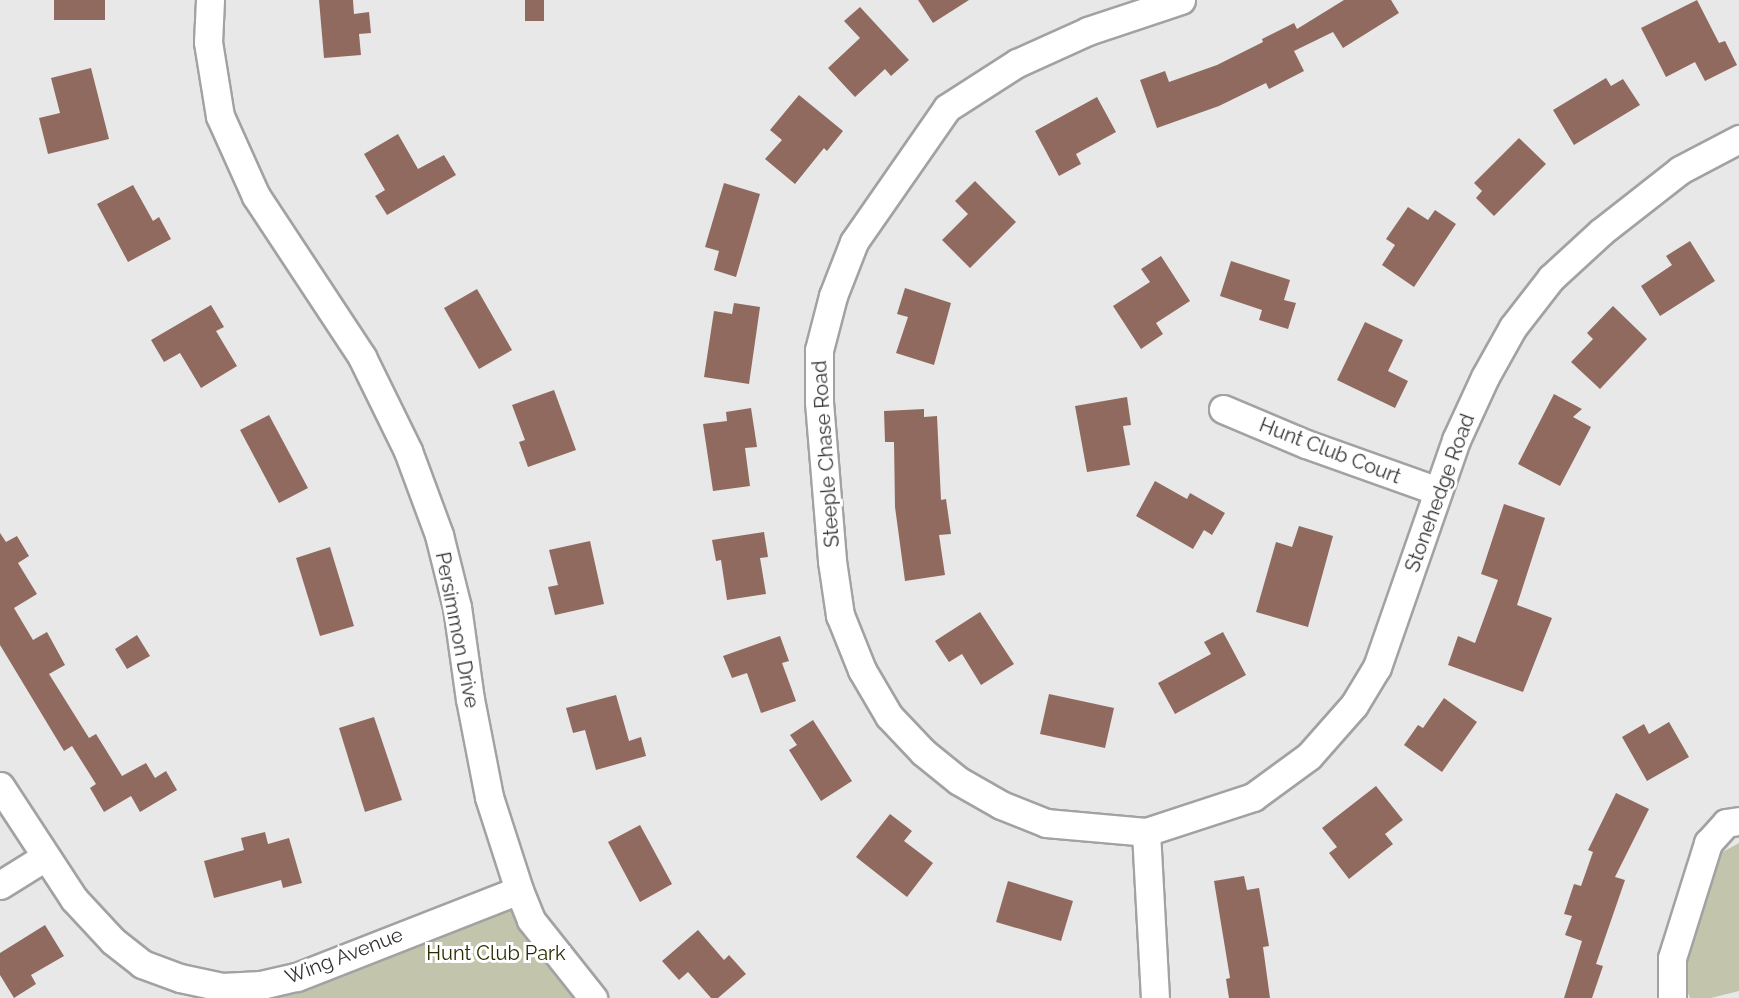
<!DOCTYPE html>
<html>
<head>
<meta charset="utf-8">
<style>
	body { margin:0 }
	#map { position:relative; width:1739px; height:998px; overflow:hidden; background:#e8e8e9; font-family:Raleway,sans-serif }
	div>[style] { position:absolute }
	[style*='--x'] { left:calc(var(--x)*1px); top:calc(var(--y)*1px); width:calc(var(--w)*1px); rotate:calc(var(--a)*1deg) }
	.green>* { inset:0; background:#c2c5ac }
	.building>* { inset:0; background:#906a5f }
	.roads { filter:drop-shadow(2px 0 #a2a2a3) drop-shadow(-2px 0 #a2a2a3) drop-shadow(0 2px #a2a2a3) drop-shadow(0 -2px #a2a2a3) }
	.minor>* { height:27px; margin:-13.5px; padding:0 13.5px; transform-origin:13.5px; border-radius:13.5px; background:#fff }
	span { translate:-50% -50%; white-space:nowrap; text-align:center; line-height:1.15; -webkit-text-stroke:6px #fff; paint-order:stroke }
	.street-label { font-size:20px; color:#313131 }
	.park-label { font-size:20px; color:#2a2c00 }
</style>
</head>
<body>
<div id="map">
	<div class="green">
		<i style="clip-path:polygon(1739px 843px,1739px 991px,1711px 998px,1690px 998px,1684px 983px,1686px 951px,1719px 854px)"></i>
		<i style="clip-path:polygon(510px 901px,585px 998px,196px 998px,197px 994px)"></i>
	</div>
	<div class="building">
		<i style="clip-path:polygon(54px 0,105px 0,105px 20px,54px 20px)"></i>
		<i style="clip-path:polygon(319px 0,353px 0,354px 14px,369px 12px,371px 33px,359px 34px,361px 55px,324px 58px)"></i>
		<i style="clip-path:polygon(525px 0,544px 0,544px 21px,525px 21px)"></i>
		<i style="clip-path:polygon(918px 0,969px 0,933px 23px)"></i>
		<i style="clip-path:polygon(1344px 0,1391px 0,1399px 13px,1343px 48px,1333px 32px,1294px 51px,1304px 71px,1269px 89px,1266px 83px,1219px 106px,1157px 128px,1140px 80px,1165px 71px,1169px 82px,1217px 65px,1263px 42px,1262px 39px,1294px 23px,1297px 29px)"></i>
		<i style="clip-path:polygon(1697px 0,1719px 43px,1725px 41px,1737px 65px,1705px 81px,1695px 62px,1666px 77px,1641px 28px)"></i>
		<i style="clip-path:polygon(860px 7px,909px 60px,891px 76px,885px 69px,855px 97px,828px 68px,860px 38px,844px 21px)"></i>
		<i style="clip-path:polygon(91px 68px,109px 139px,48px 154px,39px 118px,60px 113px,51px 78px)"></i>
		<i style="clip-path:polygon(1606px 78px,1611px 86px,1623px 79px,1640px 105px,1574px 145px,1553px 110px)"></i>
		<i style="clip-path:polygon(799px 95px,843px 131px,827px 151px,824px 148px,795px 184px,765px 159px,782px 140px,770px 130px)"></i>
		<i style="clip-path:polygon(1097px 97px,1116px 132px,1076px 154px,1081px 164px,1059px 176px,1035px 131px)"></i>
		<i style="clip-path:polygon(398px 134px,418px 169px,444px 155px,456px 175px,387px 215px,375px 196px,385px 190px,364px 154px)"></i>
		<i style="clip-path:polygon(1519px 138px,1546px 164px,1494px 216px,1476px 198px,1482px 191px,1474px 183px)"></i>
		<i style="clip-path:polygon(975px 181px,1016px 222px,970px 268px,942px 240px,968px 214px,955px 201px)"></i>
		<i style="clip-path:polygon(724px 183px,760px 194px,736px 277px,714px 270px,719px 251px,705px 247px)"></i>
		<i style="clip-path:polygon(133px 185px,153px 221px,159px 217px,171px 239px,128px 262px,97px 204px)"></i>
		<i style="clip-path:polygon(1408px 207px,1428px 220px,1435px 210px,1456px 224px,1414px 287px,1382px 265px,1395px 245px,1386px 239px)"></i>
		<i style="clip-path:polygon(1690px 241px,1715px 281px,1660px 316px,1641px 286px,1672px 265px,1666px 256px)"></i>
		<i style="clip-path:polygon(1161px 256px,1190px 301px,1156px 323px,1163px 334px,1141px 349px,1113px 306px,1150px 282px,1141px 269px)"></i>
		<i style="clip-path:polygon(1231px 261px,1290px 280px,1284px 300px,1296px 303px,1288px 329px,1259px 320px,1262px 310px,1220px 296px)"></i>
		<i style="clip-path:polygon(905px 288px,951px 303px,934px 365px,896px 353px,908px 317px,897px 314px)"></i>
		<i style="clip-path:polygon(477px 289px,512px 350px,479px 369px,444px 308px)"></i>
		<i style="clip-path:polygon(734px 303px,760px 307px,749px 384px,704px 377px,714px 311px,732px 314px)"></i>
		<i style="clip-path:polygon(211px 305px,224px 327px,216px 331px,237px 366px,201px 388px,180px 353px,164px 362px,151px 340px)"></i>
		<i style="clip-path:polygon(1613px 306px,1647px 339px,1600px 389px,1571px 362px,1593px 339px,1587px 333px)"></i>
		<i style="clip-path:polygon(1365px 322px,1403px 340px,1388px 371px,1408px 381px,1395px 408px,1337px 380px)"></i>
		<i style="clip-path:polygon(554px 390px,576px 450px,528px 467px,519px 442px,525px 440px,512px 405px)"></i>
		<i style="clip-path:polygon(1554px 394px,1582px 409px,1573px 417px,1591px 427px,1560px 486px,1518px 464px)"></i>
		<i style="clip-path:polygon(1127px 397px,1131px 425px,1123px 426px,1130px 465px,1087px 472px,1075px 406px)"></i>
		<i style="clip-path:polygon(751px 408px,757px 447px,745px 448px,750px 486px,713px 491px,703px 424px,727px 421px,726px 412px)"></i>
		<i style="clip-path:polygon(924px 409px,924px 417px,937px 416px,941px 500px,946px 499px,951px 534px,939px 535px,945px 575px,905px 581px,895px 507px,894px 442px,885px 442px,884px 411px)"></i>
		<i style="clip-path:polygon(269px 415px,308px 488px,279px 503px,240px 430px)"></i>
		<i style="clip-path:polygon(1155px 481px,1187px 499px,1190px 493px,1225px 513px,1212px 535px,1204px 530px,1193px 549px,1136px 516px)"></i>
		<i style="clip-path:polygon(1504px 504px,1545px 518px,1517px 605px,1552px 618px,1523px 692px,1448px 665px,1458px 636px,1475px 643px,1498px 580px,1481px 574px)"></i>
		<i style="clip-path:polygon(1299px 526px,1333px 536px,1308px 627px,1256px 612px,1276px 542px,1292px 547px)"></i>
		<i style="clip-path:polygon(764px 532px,768px 557px,760px 558px,766px 594px,727px 600px,721px 560px,716px 561px,712px 540px)"></i>
		<i style="clip-path:polygon(0 533px,6px 542px,17px 536px,29px 556px,18px 563px,37px 594px,14px 608px,33px 640px,47px 632px,65px 665px,49px 674px,89px 738px,96px 734px,122px 776px,146px 763px,155px 778px,166px 771px,177px 790px,140px 812px,131px 796px,104px 812px,90px 788px,96px 784px,72px 746px,64px 751px,0 645px)"></i>
		<i style="clip-path:polygon(590px 541px,604px 604px,555px 615px,548px 587px,558px 585px,549px 550px)"></i>
		<i style="clip-path:polygon(330px 547px,354px 626px,320px 636px,296px 558px)"></i>
		<i style="clip-path:polygon(980px 612px,1014px 664px,981px 685px,962px 654px,949px 662px,935px 641px)"></i>
		<i style="clip-path:polygon(1223px 632px,1246px 675px,1175px 714px,1158px 683px,1211px 654px,1204px 642px)"></i>
		<i style="clip-path:polygon(137px 635px,150px 656px,127px 669px,115px 649px)"></i>
		<i style="clip-path:polygon(780px 636px,789px 661px,782px 663px,796px 701px,761px 713px,747px 673px,732px 678px,723px 656px)"></i>
		<i style="clip-path:polygon(1049px 694px,1114px 708px,1105px 748px,1040px 734px)"></i>
		<i style="clip-path:polygon(616px 695px,629px 741px,641px 737px,646px 756px,596px 770px,585px 730px,573px 733px,566px 708px)"></i>
		<i style="clip-path:polygon(1444px 698px,1477px 722px,1442px 772px,1404px 745px,1418px 725px,1423px 728px)"></i>
		<i style="clip-path:polygon(374px 717px,402px 800px,365px 812px,339px 728px)"></i>
		<i style="clip-path:polygon(813px 720px,852px 781px,821px 801px,789px 750px,797px 745px,790px 735px)"></i>
		<i style="clip-path:polygon(1669px 722px,1689px 757px,1647px 781px,1622px 737px,1644px 724px,1649px 734px)"></i>
		<i style="clip-path:polygon(1376px 786px,1403px 820px,1385px 834px,1393px 844px,1349px 879px,1329px 853px,1337px 847px,1322px 828px)"></i>
		<i style="clip-path:polygon(1616px 793px,1649px 809px,1615px 877px,1625px 880px,1596px 964px,1603px 966px,1592px 998px,1564px 998px,1582px 941px,1565px 935px,1572px 916px,1564px 914px,1574px 884px,1581px 886px,1593px 852px,1588px 850px)"></i>
		<i style="clip-path:polygon(890px 814px,912px 831px,904px 841px,933px 863px,907px 897px,856px 857px)"></i>
		<i style="clip-path:polygon(640px 825px,672px 884px,640px 902px,608px 842px)"></i>
		<i style="clip-path:polygon(265px 832px,268px 844px,289px 838px,302px 883px,283px 888px,281px 880px,214px 898px,204px 861px,244px 850px,241px 838px)"></i>
		<i style="clip-path:polygon(1244px 876px,1247px 890px,1259px 888px,1269px 946px,1263px 947px,1270px 998px,1229px 998px,1226px 979px,1230px 978px,1214px 881px)"></i>
		<i style="clip-path:polygon(1008px 881px,1073px 901px,1061px 941px,996px 922px)"></i>
		<i style="clip-path:polygon(45px 925px,64px 956px,31px 975px,36px 984px,14px 998px,0 975px,0 953px)"></i>
		<i style="clip-path:polygon(698px 930px,724px 960px,729px 955px,746px 974px,718px 998px,711px 998px,688px 972px,679px 980px,662px 961px)"></i>
	</div>
	<div class="roads">
		<div class="minor">
			<i style="--x:210;--y:0;--w:42;--a:92.7"></i>
			<i style="--x:208;--y:42;--w:75;--a:80.8"></i>
			<i style="--x:220;--y:116;--w:88;--a:65.8"></i>
			<i style="--x:256;--y:196;--w:193;--a:56.6"></i>
			<i style="--x:362;--y:357;--w:105;--a:63.9"></i>
			<i style="--x:408;--y:451;--w:90;--a:69.7"></i>
			<i style="--x:439;--y:535;--w:74;--a:76"></i>
			<i style="--x:457;--y:607;--w:93;--a:82"></i>
			<i style="--x:470;--y:699;--w:100;--a:79"></i>
			<i style="--x:489;--y:797;--w:98;--a:72.1"></i>
			<i style="--x:519;--y:890;--w:32;--a:68"></i>
			<i style="--x:531;--y:920;--w:100;--a:51.5"></i>
			<i style="--x:1181;--y:0;--w:98;--a:161.6"></i>
			<i style="--x:1088;--y:31;--w:78;--a:155.7"></i>
			<i style="--x:1017;--y:63;--w:83;--a:147.3"></i>
			<i style="--x:947;--y:108;--w:163;--a:124.8"></i>
			<i style="--x:854;--y:242;--w:58;--a:111.3"></i>
			<i style="--x:833;--y:296;--w:56;--a:104.5"></i>
			<i style="--x:819;--y:350;--w:52;--a:90"></i>
			<i style="--x:819;--y:402;--w:160;--a:85.3"></i>
			<i style="--x:832;--y:561;--w:55;--a:81.6"></i>
			<i style="--x:840;--y:615;--w:59;--a:68.2"></i>
			<i style="--x:862;--y:670;--w:53;--a:59.6"></i>
			<i style="--x:889;--y:716;--w:50;--a:46.6"></i>
			<i style="--x:923;--y:752;--w:46;--a:38.9"></i>
			<i style="--x:959;--y:781;--w:48;--a:29.7"></i>
			<i style="--x:1001;--y:805;--w:48;--a:21.8"></i>
			<i style="--x:1046;--y:823;--w:100;--a:5.1"></i>
			<i style="--x:1146;--y:832;--w:113;--a:-18.1"></i>
			<i style="--x:1253;--y:797;--w:69;--a:-36.2"></i>
			<i style="--x:1309;--y:756;--w:68;--a:-48.6"></i>
			<i style="--x:1354;--y:705;--w:44;--a:-58.8"></i>
			<i style="--x:1377;--y:667;--w:240;--a:-70.8"></i>
			<i style="--x:1456;--y:440;--w:69;--a:-65.3"></i>
			<i style="--x:1485;--y:377;--w:57;--a:-60.8"></i>
			<i style="--x:1513;--y:327;--w:62;--a:-52.2"></i>
			<i style="--x:1551;--y:278;--w:68;--a:-42.6"></i>
			<i style="--x:1601;--y:232;--w:100;--a:-38.1"></i>
			<i style="--x:1680;--y:170;--w:67;--a:-27.7"></i>
			<i style="--x:1223;--y:409;--w:90;--a:22.9"></i>
			<i style="--x:1306;--y:444;--w:140;--a:19.6"></i>
			<i style="--x:0;--y:786;--w:135;--a:56.8"></i>
			<i style="--x:74;--y:899;--w:57;--a:47.1"></i>
			<i style="--x:113;--y:941;--w:37;--a:38"></i>
			<i style="--x:142;--y:964;--w:40;--a:20.2"></i>
			<i style="--x:180;--y:978;--w:43;--a:12.1"></i>
			<i style="--x:222;--y:987;--w:39;--a:-3"></i>
			<i style="--x:261;--y:985;--w:37;--a:-13"></i>
			<i style="--x:297;--y:977;--w:238;--a:-21.4"></i>
			<i style="--x:1146;--y:832;--w:166;--a:86.9"></i>
			<i style="--x:0;--y:885;--w:53;--a:-31.9"></i>
			<i style="--x:1672;--y:998;--w:40;--a:-90"></i>
			<i style="--x:1672;--y:958;--w:121;--a:-72.6"></i>
			<i style="--x:1708;--y:843;--w:27;--a:-48"></i>
			<i style="--x:1726;--y:823;--w:13;--a:-9"></i>
		</div>
	</div>
	<div class="street-label">
		<span style="left:1330px;top:451px;rotate:21deg">Hunt Club Court</span>
		<span style="left:826px;top:454px;rotate:-94deg">Steeple Chase Road</span>
		<span style="left:1440px;top:493px;rotate:-70deg">Stonehedge Road</span>
		<span style="left:457px;top:630px;rotate:79deg">Persimmon Drive</span>
		<span style="left:344px;top:956px;rotate:-21deg">Wing Avenue</span>
	</div>
	<div class="park-label">
		<span style="left:496px;top:953px">Hunt Club Park</span>
	</div>
</div>
</body>
</html>
